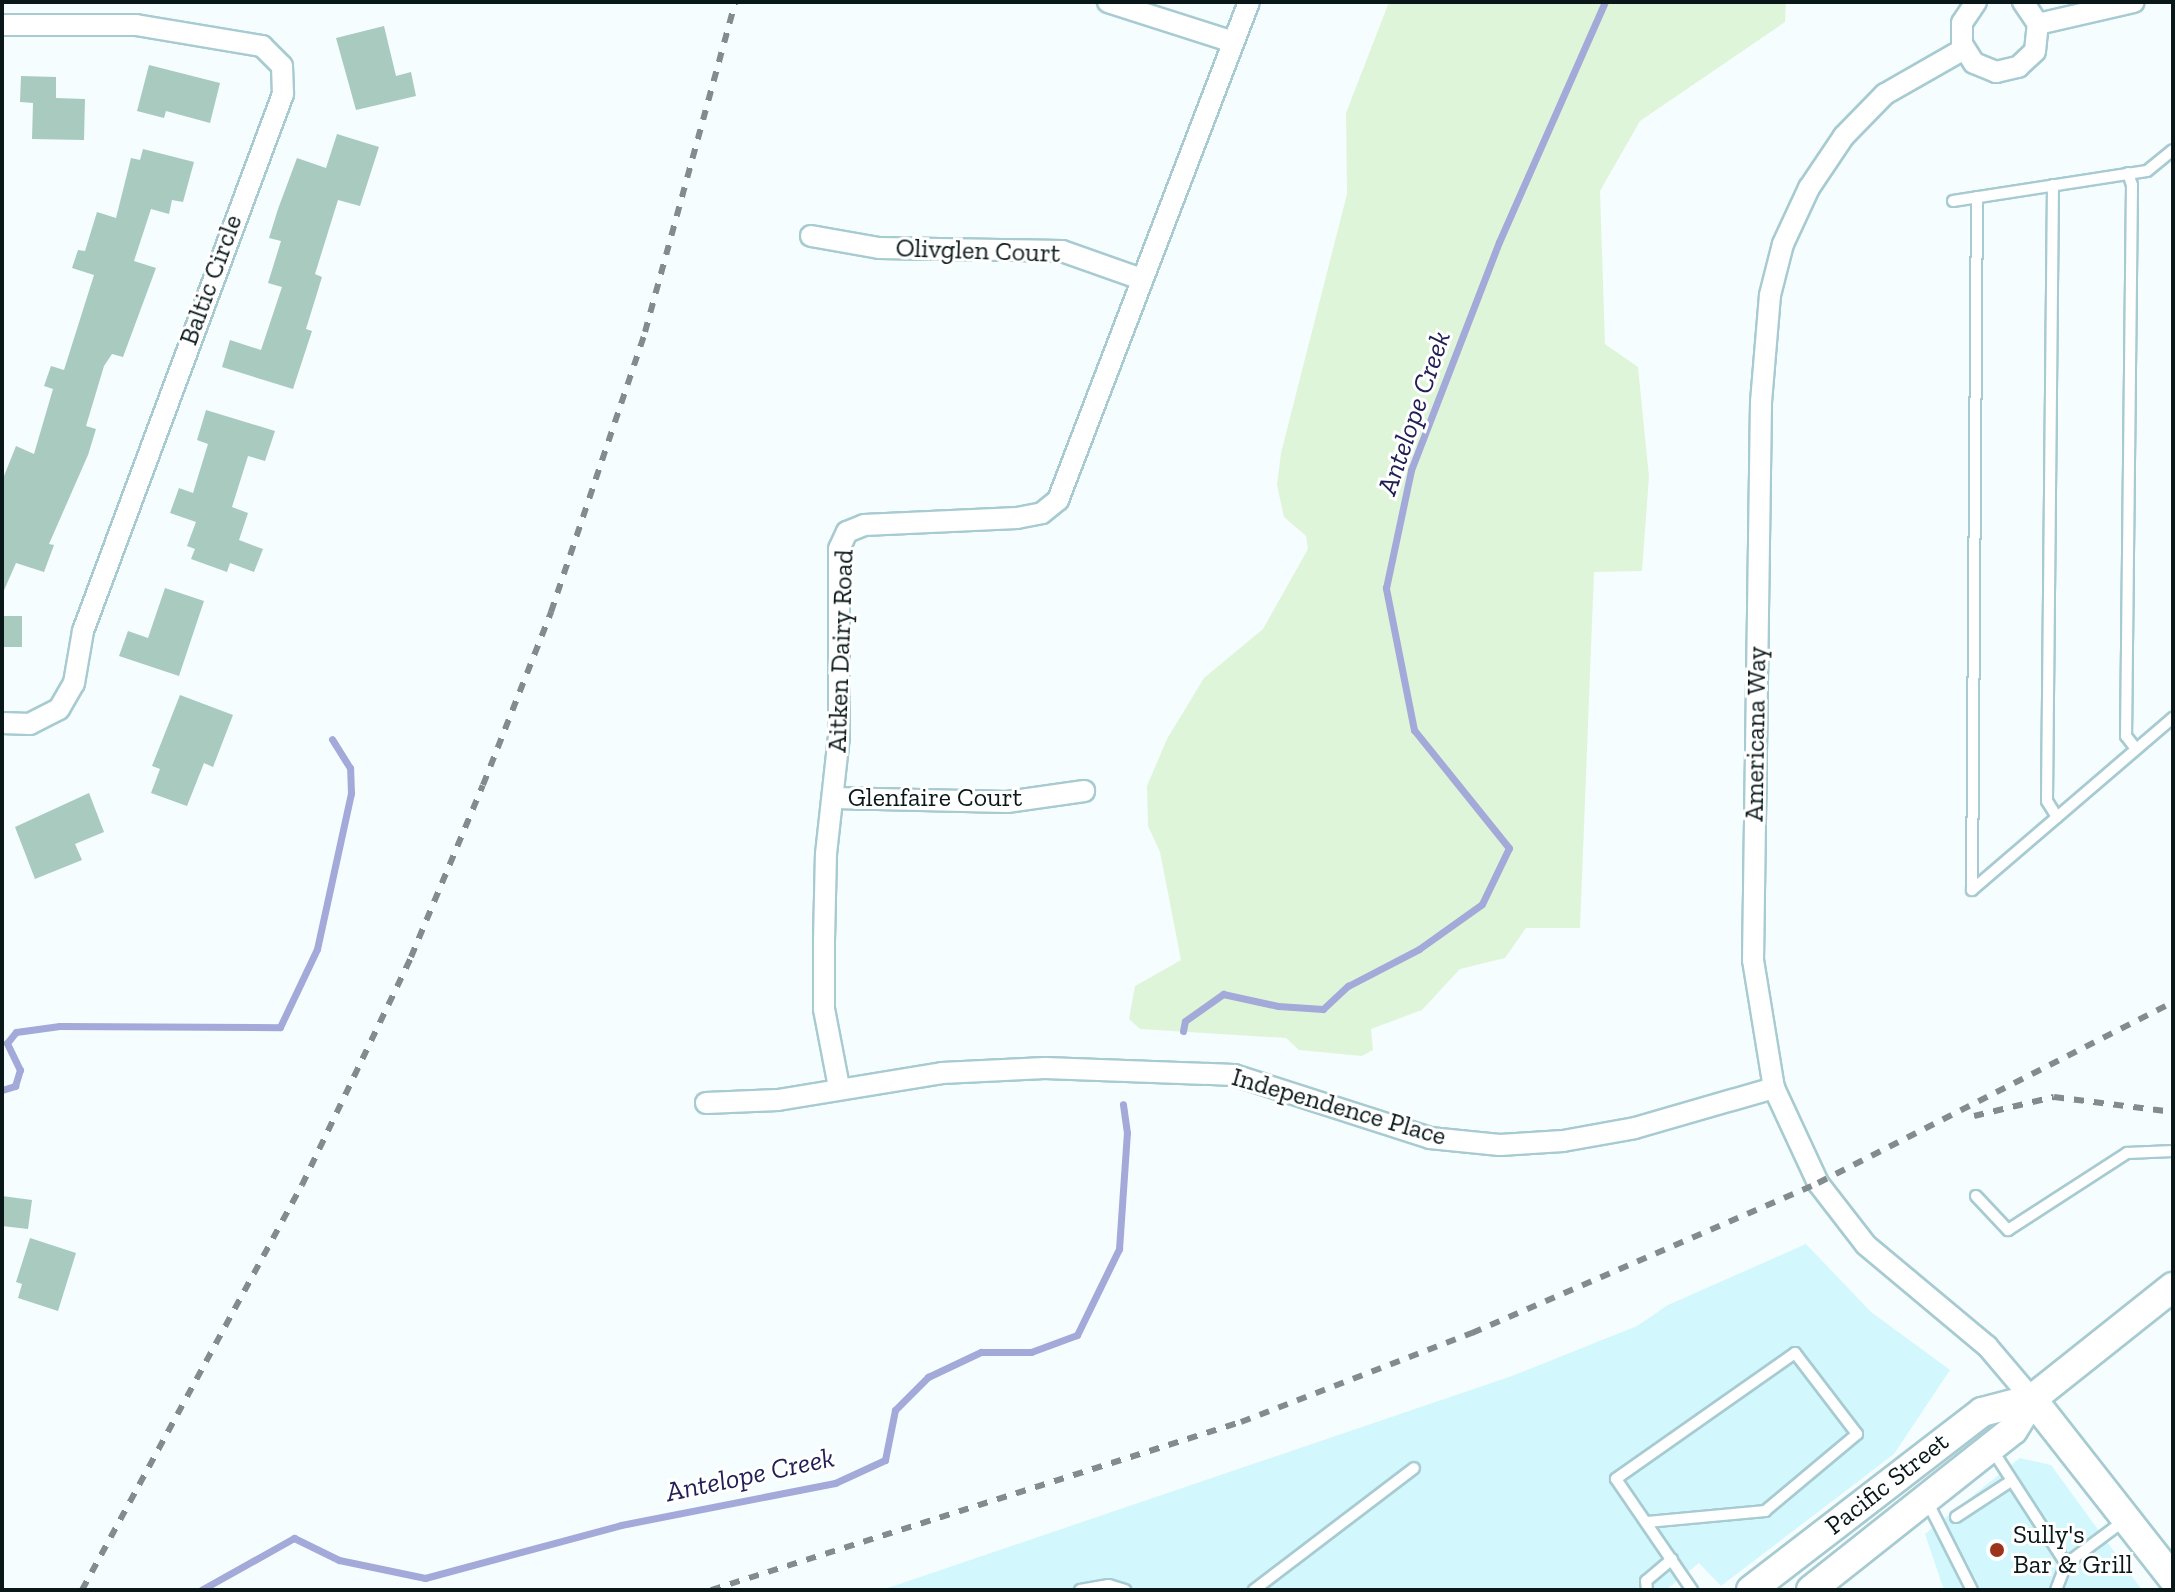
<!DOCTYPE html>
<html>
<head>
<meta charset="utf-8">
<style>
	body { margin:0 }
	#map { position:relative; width:2175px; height:1592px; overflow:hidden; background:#f6fdfe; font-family:"Zilla Slab",serif }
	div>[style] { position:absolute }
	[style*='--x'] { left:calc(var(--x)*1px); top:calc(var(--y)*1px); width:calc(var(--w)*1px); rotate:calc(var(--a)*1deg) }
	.built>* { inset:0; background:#d2f7fd }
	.green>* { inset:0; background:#dff5d9 }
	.stream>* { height:7px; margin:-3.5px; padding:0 3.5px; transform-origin:3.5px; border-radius:3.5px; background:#a3a9d8 }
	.building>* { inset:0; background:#a8cabf }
	.roads { filter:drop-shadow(2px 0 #a7cbd1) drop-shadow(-2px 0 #a7cbd1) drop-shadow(0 2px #a7cbd1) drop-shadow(0 -2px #a7cbd1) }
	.lane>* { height:10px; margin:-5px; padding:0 5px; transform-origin:5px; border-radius:5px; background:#fff }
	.street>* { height:20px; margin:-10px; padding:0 10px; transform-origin:10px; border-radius:10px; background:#fff }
	.secondary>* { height:28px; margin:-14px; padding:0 14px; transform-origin:14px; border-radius:14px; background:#fff }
	.rail>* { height:6px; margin-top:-3px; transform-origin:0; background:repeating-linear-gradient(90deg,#828c8e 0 10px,transparent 0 20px) }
	.dots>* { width:22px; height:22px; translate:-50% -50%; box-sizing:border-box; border:4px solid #fff; border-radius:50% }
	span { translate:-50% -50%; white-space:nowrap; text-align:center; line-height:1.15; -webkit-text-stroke:6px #fff; paint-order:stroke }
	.street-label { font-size:26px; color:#091719 }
	.poi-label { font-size:26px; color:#091719 }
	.left { translate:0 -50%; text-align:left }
	.water-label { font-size:28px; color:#202057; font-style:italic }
	.frame { position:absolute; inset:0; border:4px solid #091719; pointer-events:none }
</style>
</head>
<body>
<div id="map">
	<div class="built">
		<i style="clip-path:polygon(1806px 1244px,1871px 1312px,1950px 1370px,1894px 1454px,1721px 1586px,1699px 1563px,1666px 1590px,882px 1590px,1512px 1376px,1637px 1326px,1668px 1305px)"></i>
		<i style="clip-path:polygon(2020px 1458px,2051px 1465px,2142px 1590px,1944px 1590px,1925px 1534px)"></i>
	</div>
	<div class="green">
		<i style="clip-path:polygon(1389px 2px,1786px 2px,1785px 22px,1640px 121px,1600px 191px,1605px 344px,1638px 367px,1649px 477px,1642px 571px,1594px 572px,1580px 928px,1526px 928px,1505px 958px,1460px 969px,1422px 1010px,1371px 1029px,1373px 1050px,1362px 1056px,1299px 1050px,1286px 1038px,1140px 1029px,1129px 1019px,1135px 986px,1181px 960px,1160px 852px,1148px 826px,1147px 786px,1167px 739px,1204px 678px,1263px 629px,1308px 549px,1306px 536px,1284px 517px,1277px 485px,1281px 453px,1347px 194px,1346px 113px)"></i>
	</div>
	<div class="stream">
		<i style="--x:1183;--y:1031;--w:10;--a:-79"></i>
		<i style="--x:1185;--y:1021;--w:47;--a:-35.4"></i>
		<i style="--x:1223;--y:994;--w:56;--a:12.3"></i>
		<i style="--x:1278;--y:1006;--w:45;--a:3.8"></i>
		<i style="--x:1323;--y:1009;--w:34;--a:-43"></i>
		<i style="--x:1348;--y:986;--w:80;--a:-27.5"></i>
		<i style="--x:1419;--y:949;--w:77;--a:-35.5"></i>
		<i style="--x:1482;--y:904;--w:62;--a:-64.3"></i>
		<i style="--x:1509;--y:848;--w:151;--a:-128.8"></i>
		<i style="--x:1414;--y:730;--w:145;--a:-101.2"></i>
		<i style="--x:1386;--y:588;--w:121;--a:-78"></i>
		<i style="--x:1411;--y:470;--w:244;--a:-68.9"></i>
		<i style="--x:1499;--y:242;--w:262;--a:-66.2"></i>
		<i style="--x:2;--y:1090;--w:14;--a:-17"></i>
		<i style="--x:15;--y:1086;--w:17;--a:-73"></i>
		<i style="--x:20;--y:1070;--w:30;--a:-116"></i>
		<i style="--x:7;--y:1043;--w:14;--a:-51"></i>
		<i style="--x:16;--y:1032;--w:44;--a:-7.8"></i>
		<i style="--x:60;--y:1026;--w:220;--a:0.3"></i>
		<i style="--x:280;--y:1027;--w:86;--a:-64.6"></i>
		<i style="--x:317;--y:949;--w:160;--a:-77.7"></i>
		<i style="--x:351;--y:793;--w:25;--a:-92"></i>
		<i style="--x:350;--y:768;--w:34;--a:-122"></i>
		<i style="--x:201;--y:1590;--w:107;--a:-29.2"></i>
		<i style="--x:294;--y:1538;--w:50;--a:26.1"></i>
		<i style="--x:339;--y:1560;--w:88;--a:11.8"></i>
		<i style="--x:425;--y:1578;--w:203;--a:-15.1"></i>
		<i style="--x:621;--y:1525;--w:218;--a:-11.1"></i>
		<i style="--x:835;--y:1483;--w:55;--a:-24.7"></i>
		<i style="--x:885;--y:1460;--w:51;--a:-78.7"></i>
		<i style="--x:895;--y:1410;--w:47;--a:-45"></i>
		<i style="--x:928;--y:1377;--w:59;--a:-25.3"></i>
		<i style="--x:981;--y:1352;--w:50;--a:0"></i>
		<i style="--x:1031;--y:1352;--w:49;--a:-20.3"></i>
		<i style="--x:1077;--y:1335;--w:96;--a:-64"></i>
		<i style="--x:1119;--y:1249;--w:116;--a:-86.1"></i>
		<i style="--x:1127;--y:1133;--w:29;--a:-98"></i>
	</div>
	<div class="building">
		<i style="clip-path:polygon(384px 26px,396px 76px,411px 72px,416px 96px,356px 110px,336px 38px)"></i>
		<i style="clip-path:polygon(149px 65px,220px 83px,210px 123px,166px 111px,164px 118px,137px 111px)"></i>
		<i style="clip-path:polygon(21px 76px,56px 77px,56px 98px,85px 99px,84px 140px,32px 139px,33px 103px,20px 102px)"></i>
		<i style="clip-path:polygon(337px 134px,379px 147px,360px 206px,338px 200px,315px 274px,322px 277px,306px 329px,312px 331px,293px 389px,222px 367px,230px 340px,261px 350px,282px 287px,268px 283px,281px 241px,269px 238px,278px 209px,297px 158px,326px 168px)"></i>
		<i style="clip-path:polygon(143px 149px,194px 162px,183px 202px,172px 200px,169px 214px,151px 209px,134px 261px,156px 268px,123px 357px,112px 354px,104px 366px,86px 426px,96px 429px,88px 455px,49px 544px,54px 545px,44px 572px,16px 563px,2px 595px,2px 481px,16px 446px,34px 454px,53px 389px,44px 386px,51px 366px,64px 370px,94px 275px,72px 268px,78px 250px,85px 251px,97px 212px,116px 218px,131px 158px,140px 160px)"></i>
		<i style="clip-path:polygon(206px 410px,275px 431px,265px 461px,248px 456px,232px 507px,248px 513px,239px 540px,263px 549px,254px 572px,230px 563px,227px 572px,191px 559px,195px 549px,187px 546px,196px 522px,170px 513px,179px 488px,193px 493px,208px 444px,197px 440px)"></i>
		<i style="clip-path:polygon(165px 588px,204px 601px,179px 676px,119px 656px,128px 631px,148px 638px)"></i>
		<i style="clip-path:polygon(2px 616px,22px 616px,22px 647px,2px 647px)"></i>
		<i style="clip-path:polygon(180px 695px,233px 715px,213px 767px,204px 763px,187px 806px,151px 793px,160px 769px,152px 766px)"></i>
		<i style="clip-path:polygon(89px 793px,104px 832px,75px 844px,82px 860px,35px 879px,15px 827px)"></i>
		<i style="clip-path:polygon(2px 1196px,32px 1200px,28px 1229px,2px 1226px)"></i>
		<i style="clip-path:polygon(30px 1238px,76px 1253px,58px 1311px,18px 1298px,22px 1284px,16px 1282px)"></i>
	</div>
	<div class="roads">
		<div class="lane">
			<i style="--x:2128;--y:173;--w:13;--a:72"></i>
			<i style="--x:2132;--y:185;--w:551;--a:90.62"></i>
			<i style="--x:2126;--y:736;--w:16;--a:52"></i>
			<i style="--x:2053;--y:185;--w:616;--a:90.56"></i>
			<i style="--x:2047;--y:801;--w:19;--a:58"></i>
			<i style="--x:1953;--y:201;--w:196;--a:-8.8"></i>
			<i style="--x:2147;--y:171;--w:33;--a:-39"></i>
			<i style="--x:1972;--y:890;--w:693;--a:-89.59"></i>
			<i style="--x:1972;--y:890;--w:265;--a:-40.6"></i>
			<i style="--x:1976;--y:1196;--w:47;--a:46.7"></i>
			<i style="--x:2008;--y:1230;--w:142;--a:-32.9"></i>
			<i style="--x:2127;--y:1153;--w:46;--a:-2.5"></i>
			<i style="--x:1993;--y:1451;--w:135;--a:57.1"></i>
			<i style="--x:2066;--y:1564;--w:74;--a:-36.7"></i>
			<i style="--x:1927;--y:1501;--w:100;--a:63.2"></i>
			<i style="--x:1956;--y:1517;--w:66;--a:-33.2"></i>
			<i style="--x:1647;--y:1522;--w:119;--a:-5.3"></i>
			<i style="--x:1765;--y:1511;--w:120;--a:-39.9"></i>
			<i style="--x:1857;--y:1434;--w:102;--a:-127.4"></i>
			<i style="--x:1795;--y:1353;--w:219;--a:144.9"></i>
			<i style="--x:1616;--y:1479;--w:135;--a:55.6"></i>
			<i style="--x:1080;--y:1590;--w:29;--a:-10"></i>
			<i style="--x:1109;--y:1585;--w:17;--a:17"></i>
			<i style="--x:1254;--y:1590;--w:201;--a:-37.3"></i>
			<i style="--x:1647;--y:1590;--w:9;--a:-96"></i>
			<i style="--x:1646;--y:1581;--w:34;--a:-40"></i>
			<i style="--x:2056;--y:1590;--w:28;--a:-69"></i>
		</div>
		<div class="street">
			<i style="--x:1108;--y:2;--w:131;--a:17.7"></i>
			<i style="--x:1976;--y:2;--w:25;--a:124"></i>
			<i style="--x:1962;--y:23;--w:21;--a:90"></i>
			<i style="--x:1962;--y:44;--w:22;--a:58"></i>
			<i style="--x:1974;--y:63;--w:24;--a:22"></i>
			<i style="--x:1996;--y:72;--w:23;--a:-13"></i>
			<i style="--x:2018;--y:67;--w:23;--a:-43"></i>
			<i style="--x:2035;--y:51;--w:27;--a:-84"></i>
			<i style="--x:2038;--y:24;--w:27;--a:-124"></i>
			<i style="--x:2038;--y:24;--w:98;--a:-12.9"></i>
			<i style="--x:2;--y:25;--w:134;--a:0"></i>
			<i style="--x:136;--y:25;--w:128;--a:9.5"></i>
			<i style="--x:262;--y:46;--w:28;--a:45"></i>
			<i style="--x:282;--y:66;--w:28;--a:88"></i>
			<i style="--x:283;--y:94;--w:573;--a:110.43"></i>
			<i style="--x:83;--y:631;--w:53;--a:99.8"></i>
			<i style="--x:74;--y:683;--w:30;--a:120"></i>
			<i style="--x:59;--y:709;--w:33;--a:153"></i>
			<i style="--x:30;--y:724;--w:28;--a:-178"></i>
			<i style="--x:1964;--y:49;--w:91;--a:150.3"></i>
			<i style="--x:1885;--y:94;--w:59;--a:134.3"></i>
			<i style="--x:1844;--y:136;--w:63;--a:123.9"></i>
			<i style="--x:1809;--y:188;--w:62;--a:114.9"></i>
			<i style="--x:1783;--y:244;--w:53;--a:104.3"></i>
			<i style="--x:1770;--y:295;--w:107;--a:94.8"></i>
			<i style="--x:1761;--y:402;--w:558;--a:90.82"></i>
			<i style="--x:1753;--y:960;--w:130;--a:80.7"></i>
			<i style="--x:1774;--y:1088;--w:105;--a:65.1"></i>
			<i style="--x:1818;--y:1183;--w:78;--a:52.3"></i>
			<i style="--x:1866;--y:1245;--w:158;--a:39.9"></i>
			<i style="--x:1987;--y:1346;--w:70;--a:49.7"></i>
			<i style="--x:811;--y:236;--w:69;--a:10"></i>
			<i style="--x:879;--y:248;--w:183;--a:0.9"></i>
			<i style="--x:1062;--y:251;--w:84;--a:19.5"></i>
			<i style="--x:834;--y:798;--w:173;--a:1.3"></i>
			<i style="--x:1007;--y:802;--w:78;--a:-8.1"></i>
			<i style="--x:839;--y:1087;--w:79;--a:-100.9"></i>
			<i style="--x:824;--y:1009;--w:68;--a:-90"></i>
			<i style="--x:824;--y:941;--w:87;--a:-88.7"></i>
			<i style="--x:826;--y:854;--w:119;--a:-83.7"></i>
			<i style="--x:839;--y:736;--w:187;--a:-90"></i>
			<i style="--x:839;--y:549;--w:19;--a:-65"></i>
			<i style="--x:847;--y:532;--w:18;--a:-22"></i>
			<i style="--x:864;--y:525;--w:153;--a:-2.6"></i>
			<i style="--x:1017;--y:518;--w:25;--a:-11"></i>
			<i style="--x:1042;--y:513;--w:21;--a:-39"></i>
			<i style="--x:1058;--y:500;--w:533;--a:-69.02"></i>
			<i style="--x:706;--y:1103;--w:72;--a:-2.4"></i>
			<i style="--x:778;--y:1100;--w:166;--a:-9.3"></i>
			<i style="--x:942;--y:1073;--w:103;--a:-2.8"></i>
			<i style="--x:1045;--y:1068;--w:189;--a:2.1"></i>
			<i style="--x:1234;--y:1075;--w:206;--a:17.8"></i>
			<i style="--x:1430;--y:1138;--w:70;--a:5.7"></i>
			<i style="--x:1500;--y:1145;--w:63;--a:-3.6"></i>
			<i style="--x:1563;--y:1141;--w:73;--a:-10.2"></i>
			<i style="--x:1635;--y:1128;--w:145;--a:-16.1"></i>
		</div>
		<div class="secondary">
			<i style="--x:2032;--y:1399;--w:229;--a:51.9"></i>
			<i style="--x:1751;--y:1590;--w:292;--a:-37.6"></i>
			<i style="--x:1982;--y:1412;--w:52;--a:-14.6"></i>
			<i style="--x:1811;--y:1590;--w:258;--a:-38.4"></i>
			<i style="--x:2013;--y:1430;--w:36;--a:-58"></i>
			<i style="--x:2032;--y:1399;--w:180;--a:-38.5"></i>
		</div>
	</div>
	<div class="rail">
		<i style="--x:1974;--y:1116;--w:82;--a:-13.4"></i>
		<i style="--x:2054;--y:1097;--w:120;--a:7.2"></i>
		<i style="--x:82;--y:1590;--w:461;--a:-61.5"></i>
		<i style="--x:302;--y:1185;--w:253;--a:-64.4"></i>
		<i style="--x:411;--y:957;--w:186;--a:-67.3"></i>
		<i style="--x:483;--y:785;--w:186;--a:-68.5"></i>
		<i style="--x:551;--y:612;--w:295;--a:-71.4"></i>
		<i style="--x:645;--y:332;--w:342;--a:-74.7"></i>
		<i style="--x:711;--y:1590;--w:556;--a:-17.59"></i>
		<i style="--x:1241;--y:1422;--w:248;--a:-21.1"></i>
		<i style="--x:1472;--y:1333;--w:377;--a:-23.4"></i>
		<i style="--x:1818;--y:1183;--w:398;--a:-27"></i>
	</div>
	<div class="dots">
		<i style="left:1997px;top:1550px;background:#9c331b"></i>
	</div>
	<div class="street-label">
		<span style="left:978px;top:251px;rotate:2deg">Olivglen Court</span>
		<span style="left:211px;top:280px;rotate:-70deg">Baltic Circle</span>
		<span style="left:841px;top:651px;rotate:-88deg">Aitken Dairy Road</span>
		<span style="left:1756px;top:734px;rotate:-89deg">Americana Way</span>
		<span style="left:935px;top:798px">Glenfaire Court</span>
		<span style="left:1339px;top:1107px;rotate:16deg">Independence Place</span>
		<span style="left:1887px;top:1484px;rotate:-38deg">Pacific Street</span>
	</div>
	<div class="poi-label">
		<span class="left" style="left:2013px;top:1550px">Sully's<br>Bar &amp; Grill</span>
	</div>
	<div class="water-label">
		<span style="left:1414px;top:413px;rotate:-71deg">Antelope Creek</span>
		<span style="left:750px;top:1475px;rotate:-12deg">Antelope Creek</span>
	</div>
	<div class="frame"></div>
</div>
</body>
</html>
